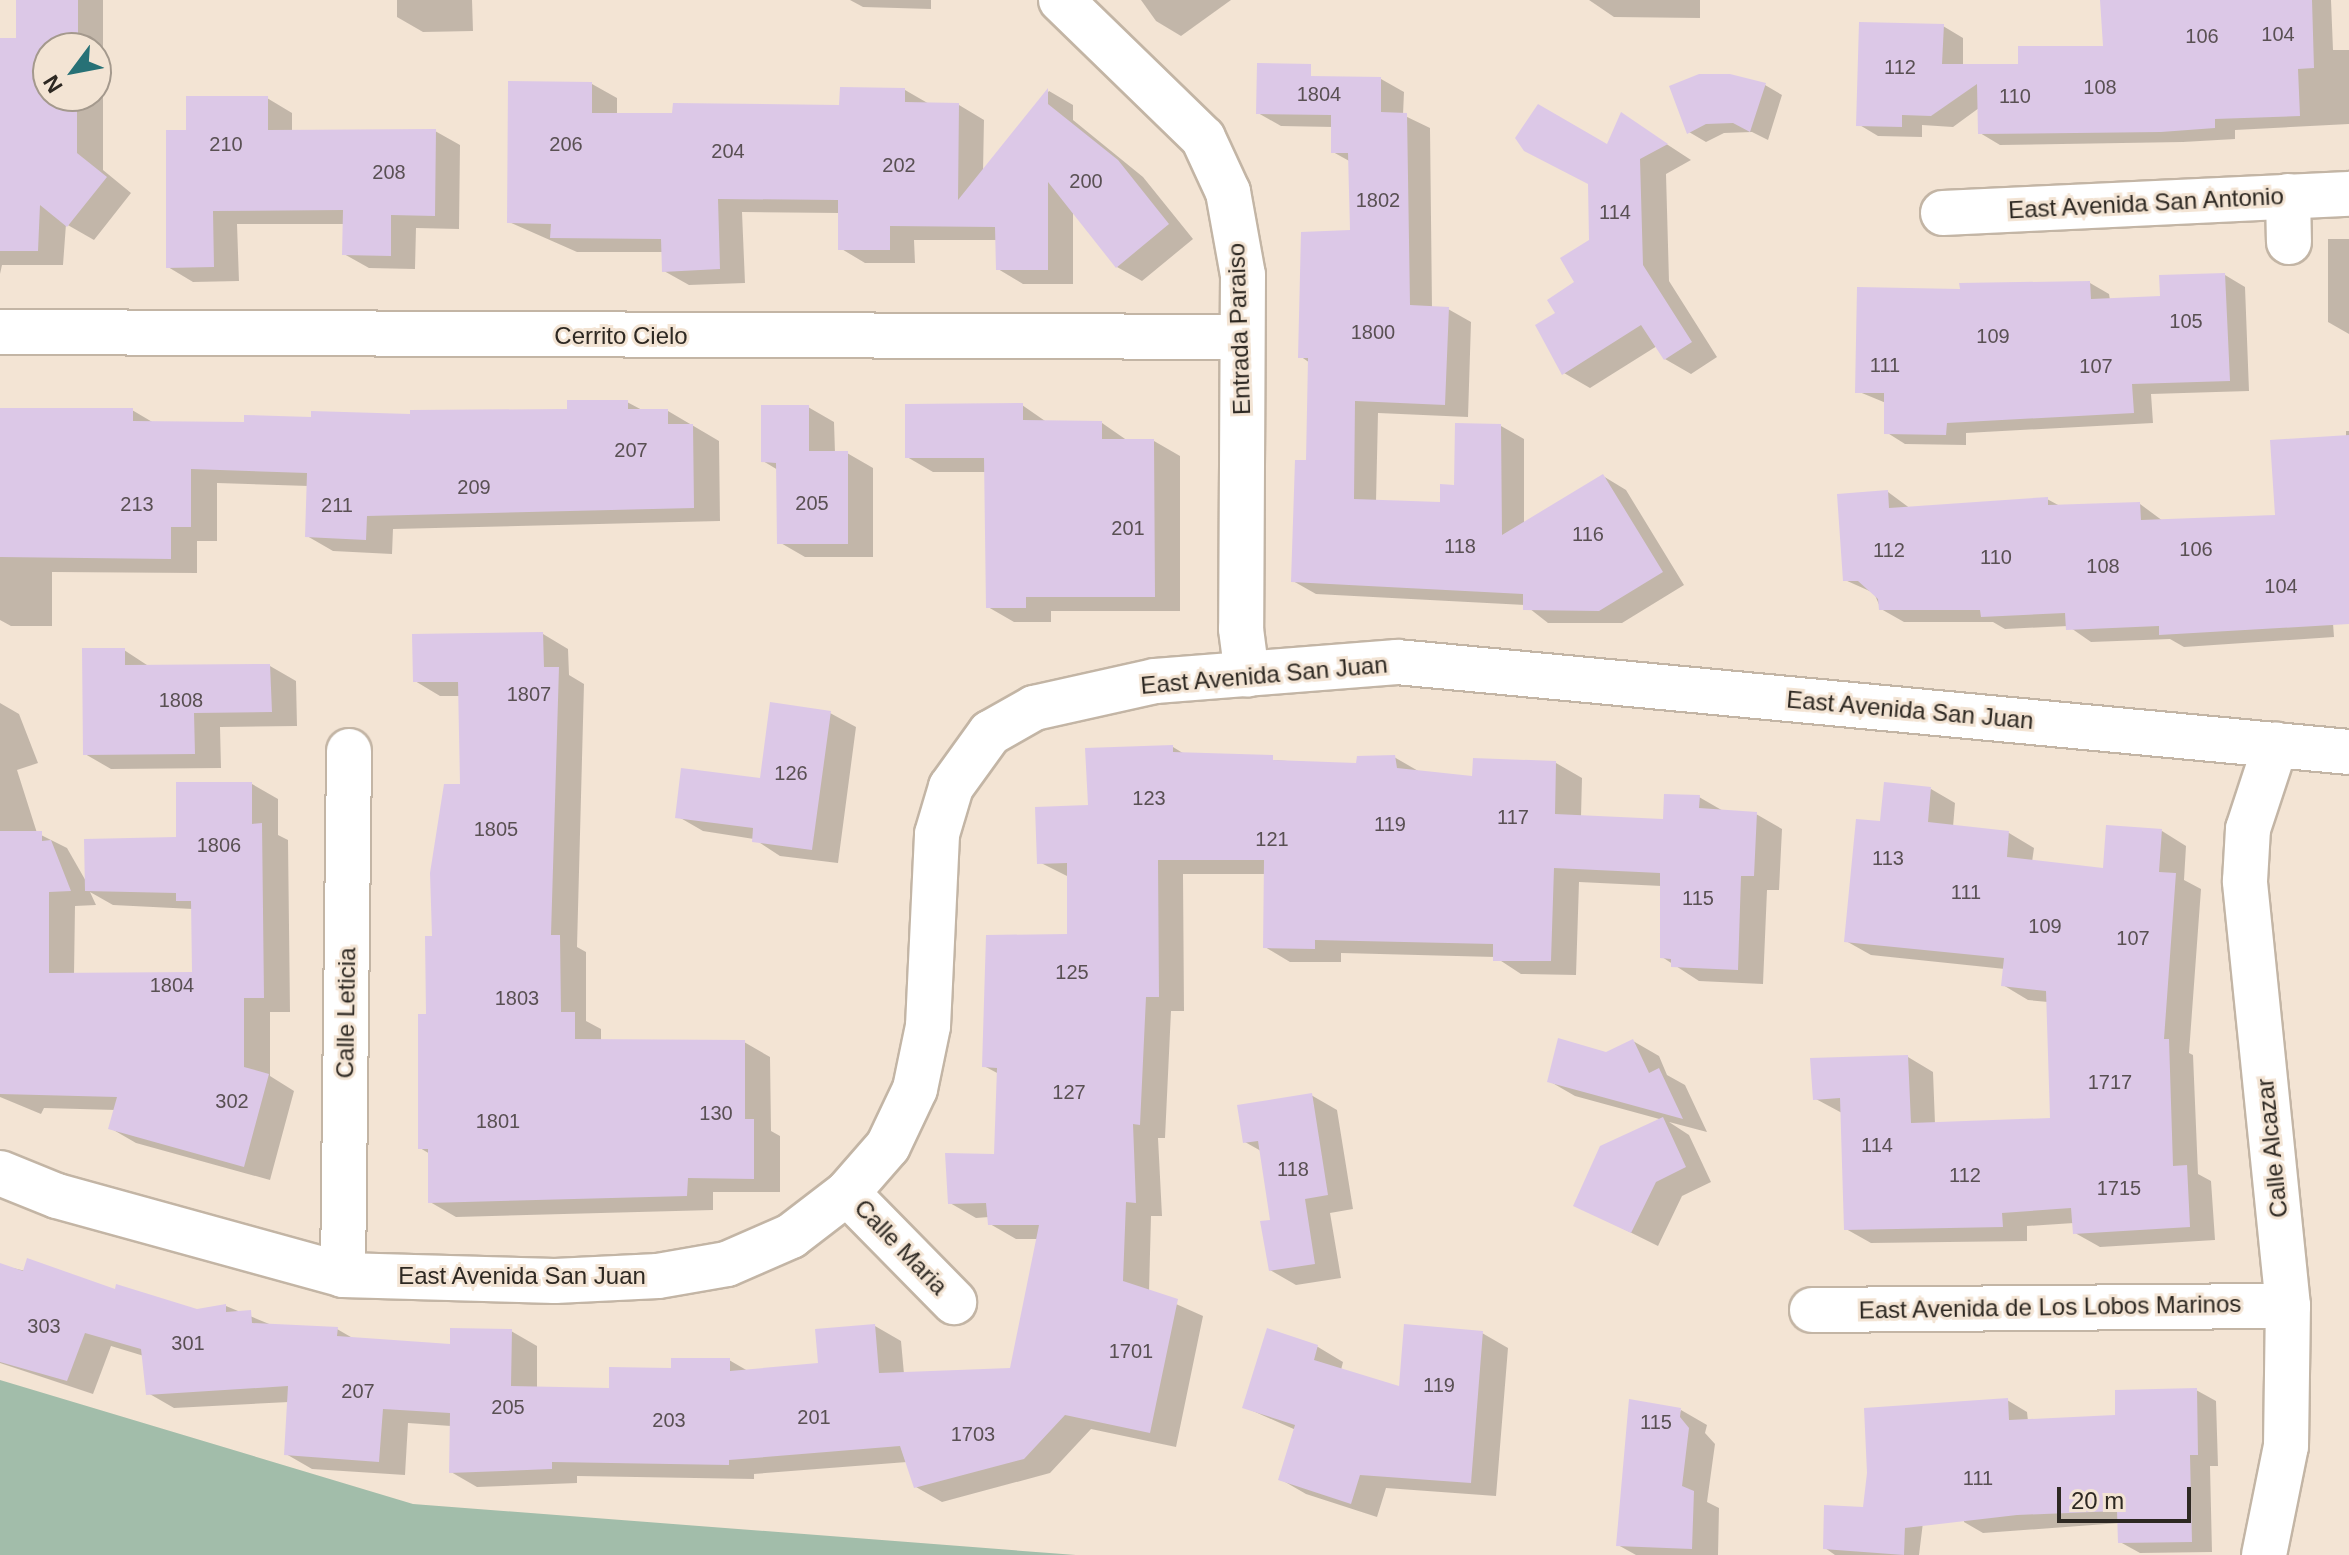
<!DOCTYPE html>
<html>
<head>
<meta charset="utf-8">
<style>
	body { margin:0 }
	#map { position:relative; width:2349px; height:1555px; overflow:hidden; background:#f3e4d4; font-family:Arial,sans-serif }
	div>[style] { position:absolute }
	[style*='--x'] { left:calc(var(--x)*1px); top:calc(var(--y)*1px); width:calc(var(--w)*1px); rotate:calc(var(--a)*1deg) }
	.green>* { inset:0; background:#a2bdaa }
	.shadow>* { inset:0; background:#0003 }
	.building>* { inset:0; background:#dcc8e7 }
	.roads { filter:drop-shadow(2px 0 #c3b5a5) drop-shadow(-2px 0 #c3b5a5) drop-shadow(0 2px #c3b5a5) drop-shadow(0 -2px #c3b5a5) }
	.minor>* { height:44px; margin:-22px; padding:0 22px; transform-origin:22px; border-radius:22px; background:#fff }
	span { translate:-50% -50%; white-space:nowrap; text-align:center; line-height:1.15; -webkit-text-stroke:6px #f3e4d4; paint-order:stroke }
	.number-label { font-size:20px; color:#595053 }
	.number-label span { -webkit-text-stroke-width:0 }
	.street-label { font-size:24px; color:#2d2822 }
	.north { position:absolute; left:32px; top:32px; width:80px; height:80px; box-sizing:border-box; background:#f3e4d4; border:2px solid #a4998d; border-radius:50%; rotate:238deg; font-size:22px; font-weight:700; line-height:32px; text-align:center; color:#2d2822 }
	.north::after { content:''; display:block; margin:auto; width:28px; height:36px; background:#277176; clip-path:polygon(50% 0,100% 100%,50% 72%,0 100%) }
	.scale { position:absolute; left:2057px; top:1487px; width:134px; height:36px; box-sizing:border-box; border:4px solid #2d2822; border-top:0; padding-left:10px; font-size:24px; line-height:28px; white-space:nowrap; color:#2d2822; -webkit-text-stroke:6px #f3e4d4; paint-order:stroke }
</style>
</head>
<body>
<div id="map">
	<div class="green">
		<i style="clip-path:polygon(0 1380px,413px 1504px,1076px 1555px,0 1555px)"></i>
	</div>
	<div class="shadow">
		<i style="clip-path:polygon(evenodd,18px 0,103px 0,103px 170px,131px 193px,94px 240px,66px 224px,63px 265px,2px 265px,0 274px,0 41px,18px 40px,18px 0,48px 48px,96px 48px,96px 96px,48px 96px,48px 48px)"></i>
		<i style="clip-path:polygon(397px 0,472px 0,473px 31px,423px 32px,397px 17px)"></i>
		<i style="clip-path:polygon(850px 0,931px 0,931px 9px,863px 7px)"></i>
		<i style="clip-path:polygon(1141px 0,1231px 0,1181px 36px,1156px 21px)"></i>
		<i style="clip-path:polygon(1589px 0,1700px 0,1700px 18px,1614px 17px)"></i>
		<i style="clip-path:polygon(2102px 0,2331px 0,2333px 50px,2349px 50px,2349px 124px,2235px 130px,2235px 139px,2183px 142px,2000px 145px,1980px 133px,1979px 108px,1953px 127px,1922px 125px,1922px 137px,1878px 136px,1858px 124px,1943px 26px,1963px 38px,1963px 66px,2020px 66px,2105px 48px)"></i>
		<i style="clip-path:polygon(1311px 78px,1381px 79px,1404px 92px,1403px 115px,1430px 128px,1432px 308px,1448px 309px,1471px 322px,1468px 417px,1378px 413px,1376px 502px,1442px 504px,1501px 426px,1524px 439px,1524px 524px,1603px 476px,1626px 490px,1684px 585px,1622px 623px,1548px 623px,1525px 605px,1316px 594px,1293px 581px,1308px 462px,1310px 363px,1300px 356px,1352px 232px,1351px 162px,1333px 152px,1333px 127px,1281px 126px,1258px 113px)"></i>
		<i style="clip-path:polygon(592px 84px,617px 98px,617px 115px,841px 107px,905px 90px,931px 105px,959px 105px,984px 120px,983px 172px,1049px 91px,1073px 105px,1073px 120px,1143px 177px,1193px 239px,1142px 281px,1117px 267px,1073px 210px,1073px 284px,1023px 284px,998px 269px,998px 240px,914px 240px,915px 263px,865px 263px,840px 248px,840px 213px,742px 212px,745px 283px,689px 285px,664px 271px,663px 252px,577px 252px,509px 222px)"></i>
		<i style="clip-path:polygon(1765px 85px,1782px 95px,1768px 140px,1752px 132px,1724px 133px,1706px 142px,1689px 132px)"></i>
		<i style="clip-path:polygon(267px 98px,292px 113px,292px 132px,435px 131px,460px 145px,459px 229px,416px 228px,415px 269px,369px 268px,344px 254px,345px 224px,237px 224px,239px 281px,193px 282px,168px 267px,188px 132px)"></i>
		<i style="clip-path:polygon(1622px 115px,1691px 160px,1666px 174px,1669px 281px,1717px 357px,1691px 374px,1665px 359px,1657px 346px,1590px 388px,1564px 373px,1558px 314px,1577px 283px,1591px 241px,1608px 147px)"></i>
		<i style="clip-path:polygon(2328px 239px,2349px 239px,2349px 334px,2328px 322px)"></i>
		<i style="clip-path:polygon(2225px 275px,2245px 287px,2249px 391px,2151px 394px,2153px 423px,1966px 433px,1966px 445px,1905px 444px,1886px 432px,1886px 403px,1857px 391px,1962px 292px,2090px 283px,2109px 294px,2110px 300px,2162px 297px)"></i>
		<i style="clip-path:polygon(627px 402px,644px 411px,668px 411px,719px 441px,720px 521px,393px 529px,392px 554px,333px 551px,307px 536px,309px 486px,217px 483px,217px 541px,197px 541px,197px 573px,52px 572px,52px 626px,11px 626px,0 620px,0 410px,132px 410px,154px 423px,246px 424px,569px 411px)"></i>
		<i style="clip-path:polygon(1022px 405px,1048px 423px,1102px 423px,1128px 441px,1154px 441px,1180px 456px,1180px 611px,1051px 611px,1051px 622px,1014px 622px,988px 607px,986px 472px,933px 472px,907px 457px)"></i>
		<i style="clip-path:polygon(808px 407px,834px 422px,835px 453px,847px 453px,873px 468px,873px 557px,805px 557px,779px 542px,778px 470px,763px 461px)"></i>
		<i style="clip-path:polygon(2346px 431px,2349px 431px,2349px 622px,2333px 623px,2334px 637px,2184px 647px,2170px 639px,2091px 642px,2068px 626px,2005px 629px,1993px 622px,1904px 622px,1881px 609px,1874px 593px,1845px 580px,1888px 492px,1911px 509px,2047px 499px,2060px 506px,2140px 504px,2163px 521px,2277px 517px,2346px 438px)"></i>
		<i style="clip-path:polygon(543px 634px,568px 649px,569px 675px,584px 684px,577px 947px,586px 952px,586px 1021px,601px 1029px,601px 1041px,744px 1042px,770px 1057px,771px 1131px,780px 1136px,780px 1192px,713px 1192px,713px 1210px,456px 1217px,430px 1202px,430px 1154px,420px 1148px,428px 1016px,434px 938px,462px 786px,461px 696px,440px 696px,415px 681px)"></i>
		<i style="clip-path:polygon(124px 650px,150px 667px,270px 666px,296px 681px,297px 726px,220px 727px,221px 768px,111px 769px,85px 754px)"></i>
		<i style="clip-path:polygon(evenodd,0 703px,19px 714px,38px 763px,17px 770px,37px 833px,67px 848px,87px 883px,178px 839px,252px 784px,278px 799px,278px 835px,288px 840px,290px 1012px,270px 1012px,270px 1076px,294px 1091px,270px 1180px,136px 1143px,110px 1128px,116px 1110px,44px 1108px,41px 1114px,0 1097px,0 703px,90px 892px,113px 905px,193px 909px,194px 974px,74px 975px,75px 906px,96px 905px,90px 892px)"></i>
		<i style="clip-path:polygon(830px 713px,856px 727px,838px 863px,780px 856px,754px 839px,703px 831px,677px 816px,761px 780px)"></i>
		<i style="clip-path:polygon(1173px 747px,1186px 755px,1358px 765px,1394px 757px,1420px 772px,1474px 778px,1556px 763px,1582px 778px,1581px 817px,1665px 821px,1699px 797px,1725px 812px,1756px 814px,1782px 829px,1779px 890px,1767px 890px,1763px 984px,1699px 981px,1662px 957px,1662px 886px,1579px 882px,1576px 975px,1521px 974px,1495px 957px,1341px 953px,1341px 962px,1290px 962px,1265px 947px,1266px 874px,1183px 874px,1184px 1011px,1171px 1011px,1165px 1138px,1158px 1138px,1162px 1216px,1151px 1216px,1149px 1292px,1203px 1316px,1176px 1447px,1091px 1429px,1050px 1473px,942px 1502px,916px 1487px,907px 1462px,754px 1474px,754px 1479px,577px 1476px,577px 1483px,477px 1487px,451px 1472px,451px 1426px,408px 1423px,405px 1475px,312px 1469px,286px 1454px,289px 1402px,174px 1408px,148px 1393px,144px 1356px,111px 1346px,93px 1394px,0 1363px,0 1265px,197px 1311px,226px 1306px,274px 1326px,337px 1329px,356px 1340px,452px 1346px,511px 1331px,537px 1346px,537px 1388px,611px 1390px,673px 1370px,729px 1360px,748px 1371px,820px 1365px,875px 1326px,901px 1341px,904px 1374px,1012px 1370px,1038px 1239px,1016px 1239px,990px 1224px,989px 1217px,976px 1218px,950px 1203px,995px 1156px,999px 1074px,984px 1066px,1069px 936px,1069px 877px,1039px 862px,1090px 807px)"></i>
		<i style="clip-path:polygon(1931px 789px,1955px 803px,1953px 827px,2009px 833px,2034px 848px,2032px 862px,2105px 870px,2162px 831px,2186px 846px,2184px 880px,2201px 889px,2189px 1053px,2193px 1055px,2198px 1174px,2211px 1181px,2215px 1240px,2100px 1247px,2075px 1233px,2074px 1223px,2027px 1226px,2027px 1241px,1871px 1243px,1846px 1229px,1842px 1113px,1814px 1098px,1908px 1057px,1933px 1072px,1935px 1124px,2052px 1120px,2048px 1002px,2028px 1000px,2003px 985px,2005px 969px,1871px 955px,1846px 941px,1881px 823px)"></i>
		<i style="clip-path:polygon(1633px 1041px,1659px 1056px,1667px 1075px,1685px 1085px,1707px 1132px,1669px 1122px,1689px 1135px,1711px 1182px,1682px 1196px,1658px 1246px,1575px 1205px,1663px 1120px,1575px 1096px,1549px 1081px)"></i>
		<i style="clip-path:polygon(1311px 1095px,1337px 1110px,1353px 1209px,1330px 1213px,1341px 1278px,1296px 1285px,1270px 1270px,1273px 1221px,1261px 1151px,1245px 1142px)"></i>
		<i style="clip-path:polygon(1268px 1331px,1318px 1347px,1343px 1362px,1341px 1370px,1400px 1389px,1482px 1333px,1508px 1348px,1496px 1496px,1386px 1488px,1377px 1517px,1306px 1494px,1280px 1479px,1296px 1430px,1244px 1407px)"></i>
		<i style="clip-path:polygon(2196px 1390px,2216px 1401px,2218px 1466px,2210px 1466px,2212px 1552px,2140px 1553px,2120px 1542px,2120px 1523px,1983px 1533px,1964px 1522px,1964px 1510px,1925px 1506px,1919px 1555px,1835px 1555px,1825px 1548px,1864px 1509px,2007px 1400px,2027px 1412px,2028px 1421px,2117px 1417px)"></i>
		<i style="clip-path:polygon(1681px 1410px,1707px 1425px,1705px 1433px,1715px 1444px,1707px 1502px,1719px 1508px,1718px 1555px,1636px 1555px,1618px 1545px)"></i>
	</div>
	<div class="building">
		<i style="clip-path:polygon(16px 0,78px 0,78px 48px,48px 48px,48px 96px,77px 96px,77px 153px,107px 177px,67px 227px,40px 205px,38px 251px,0 251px,0 38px,16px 38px)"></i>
		<i style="clip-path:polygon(2100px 0,2312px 0,2314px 68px,2298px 69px,2300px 116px,2215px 119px,2215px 128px,2161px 132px,1978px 134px,1977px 84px,1931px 116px,1902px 115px,1902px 127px,1856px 126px,1859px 22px,1944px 24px,1942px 64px,2018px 64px,2018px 46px,2103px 46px)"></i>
		<i style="clip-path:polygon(1257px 63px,1311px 64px,1311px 76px,1381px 77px,1381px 112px,1407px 113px,1410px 305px,1449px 307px,1445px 405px,1355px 401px,1354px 499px,1440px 502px,1440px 484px,1454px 485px,1455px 423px,1501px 424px,1502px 535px,1603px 474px,1663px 572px,1599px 611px,1523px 610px,1523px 594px,1291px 582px,1295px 460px,1306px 460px,1308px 358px,1298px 358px,1301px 232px,1350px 230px,1348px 153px,1331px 153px,1331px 115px,1256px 114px)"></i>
		<i style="clip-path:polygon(1699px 74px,1730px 74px,1766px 83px,1750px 132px,1733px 123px,1706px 124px,1687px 134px,1669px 86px)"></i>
		<i style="clip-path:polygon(508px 81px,592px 82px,592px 113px,672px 113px,673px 103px,839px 105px,840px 87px,905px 88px,905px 102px,959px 103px,958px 200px,1048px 88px,1048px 104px,1118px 160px,1169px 224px,1116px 268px,1048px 182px,1048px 270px,996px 270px,995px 227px,890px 226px,890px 250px,838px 250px,838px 200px,718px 199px,720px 269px,662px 272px,661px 239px,550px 238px,551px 224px,507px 223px)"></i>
		<i style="clip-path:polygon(186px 96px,268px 96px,268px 130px,436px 129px,435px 216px,391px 215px,391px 256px,342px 255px,343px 210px,213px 211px,214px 267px,166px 268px,166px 130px,186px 130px)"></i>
		<i style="clip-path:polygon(1538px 104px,1607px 144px,1621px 112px,1668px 144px,1640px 159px,1643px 265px,1692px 342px,1664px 360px,1641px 325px,1562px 375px,1535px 325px,1555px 313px,1547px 300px,1574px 282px,1560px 258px,1589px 240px,1588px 184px,1524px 151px,1515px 138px)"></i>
		<i style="clip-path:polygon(2225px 273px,2230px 381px,2132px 384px,2134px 413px,1947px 423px,1946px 435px,1884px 434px,1884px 393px,1855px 393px,1857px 287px,1960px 289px,1959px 283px,2090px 281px,2091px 299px,2160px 296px,2159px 275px)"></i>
		<i style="clip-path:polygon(567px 400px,628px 400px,628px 409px,668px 409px,668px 424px,693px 424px,694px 508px,367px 516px,366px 540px,305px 537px,307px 473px,191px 469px,191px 527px,171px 527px,171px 559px,0 557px,0 408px,133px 408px,133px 421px,244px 422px,244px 415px,311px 417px,311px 411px,410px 414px,410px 410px,567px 409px)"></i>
		<i style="clip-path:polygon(1023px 403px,1023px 420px,1102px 421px,1102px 439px,1154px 439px,1155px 597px,1026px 597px,1026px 608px,986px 608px,984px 458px,905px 458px,905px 404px)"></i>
		<i style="clip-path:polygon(761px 405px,809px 405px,809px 451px,848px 451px,848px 544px,777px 544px,776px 463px,761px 462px)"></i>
		<i style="clip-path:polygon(2349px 435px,2349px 624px,2159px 635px,2159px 626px,2066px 630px,2065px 613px,1981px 617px,1980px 610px,1879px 610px,1878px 599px,1858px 581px,1843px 581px,1837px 494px,1888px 490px,1889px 508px,2048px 497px,2048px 505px,2140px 502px,2141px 520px,2275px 515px,2270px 440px)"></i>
		<i style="clip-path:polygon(543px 632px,544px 667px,559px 667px,551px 935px,560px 935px,561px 1012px,575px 1012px,575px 1039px,745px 1040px,745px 1119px,754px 1119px,754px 1179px,688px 1178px,687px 1196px,428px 1203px,428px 1149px,418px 1149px,418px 1014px,426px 1014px,425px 936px,432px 936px,430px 873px,444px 784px,460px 784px,458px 682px,413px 682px,412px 634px)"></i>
		<i style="clip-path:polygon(82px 648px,125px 648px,125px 665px,270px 664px,272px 712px,194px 713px,195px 754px,83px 755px)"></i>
		<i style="clip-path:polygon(770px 702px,831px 711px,812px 850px,752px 842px,753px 828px,675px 818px,681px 768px,760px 778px)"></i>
		<i style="clip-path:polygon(1173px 745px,1173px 752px,1273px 755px,1273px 760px,1356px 763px,1357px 756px,1395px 755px,1397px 768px,1472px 776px,1473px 758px,1556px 761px,1555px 814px,1663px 819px,1664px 794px,1700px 795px,1699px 808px,1757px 812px,1754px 876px,1741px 876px,1738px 970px,1671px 967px,1671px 959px,1660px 958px,1660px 873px,1554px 868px,1551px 961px,1493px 961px,1493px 944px,1315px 940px,1315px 949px,1263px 948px,1264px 860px,1158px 860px,1159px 997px,1146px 997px,1140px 1125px,1133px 1124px,1136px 1203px,1126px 1202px,1123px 1281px,1178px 1299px,1150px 1433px,1065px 1415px,1024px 1459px,914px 1488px,900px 1446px,729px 1460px,729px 1465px,552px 1462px,552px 1469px,449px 1473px,450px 1413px,383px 1409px,379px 1462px,284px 1455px,288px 1386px,146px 1395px,141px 1349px,85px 1333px,67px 1381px,0 1362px,0 1263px,23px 1271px,27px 1258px,115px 1289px,116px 1284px,197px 1309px,226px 1304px,226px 1312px,251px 1310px,252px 1323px,338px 1327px,337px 1336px,450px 1344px,450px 1328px,512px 1329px,511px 1386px,609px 1388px,609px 1367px,671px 1368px,671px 1358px,730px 1358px,730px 1371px,818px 1363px,815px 1329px,875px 1324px,879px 1373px,1010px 1368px,1039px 1225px,988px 1225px,986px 1203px,948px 1204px,945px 1153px,994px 1154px,997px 1068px,982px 1067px,986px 935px,1067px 934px,1067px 863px,1037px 864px,1035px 807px,1088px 805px,1085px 748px)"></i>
		<i style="clip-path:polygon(176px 782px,252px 782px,252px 824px,262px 823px,264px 998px,244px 998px,244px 1067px,269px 1074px,244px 1167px,108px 1129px,117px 1097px,0 1094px,0 831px,42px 831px,42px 841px,51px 840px,71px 891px,49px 892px,49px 973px,192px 972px,191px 901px,176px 901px,176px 893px,85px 891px,84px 839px,176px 837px)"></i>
		<i style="clip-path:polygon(1884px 782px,1931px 787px,1928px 822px,2009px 831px,2007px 857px,2103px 868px,2106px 825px,2162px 829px,2159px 872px,2176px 873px,2164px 1039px,2169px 1039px,2173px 1166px,2187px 1165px,2190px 1227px,2073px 1234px,2071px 1208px,2002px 1213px,2003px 1227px,1844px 1230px,1840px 1098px,1813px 1100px,1810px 1058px,1908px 1055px,1911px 1123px,2050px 1118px,2046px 991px,2001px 986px,2004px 958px,1844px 942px,1856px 819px,1880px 821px)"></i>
		<i style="clip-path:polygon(1558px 1038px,1606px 1052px,1633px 1039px,1649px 1073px,1659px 1068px,1683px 1119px,1547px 1082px)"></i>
		<i style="clip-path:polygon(1312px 1093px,1328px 1195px,1305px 1199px,1315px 1264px,1269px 1271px,1260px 1221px,1270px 1220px,1258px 1141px,1243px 1143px,1237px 1105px)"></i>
		<i style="clip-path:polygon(1663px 1117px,1686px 1167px,1656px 1182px,1631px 1233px,1573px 1206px,1600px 1146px)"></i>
		<i style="clip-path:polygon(1404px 1324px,1483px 1331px,1471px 1483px,1360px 1475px,1351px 1504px,1278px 1480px,1295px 1425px,1242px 1408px,1267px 1328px,1318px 1345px,1314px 1360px,1399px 1386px)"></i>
		<i style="clip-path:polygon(2197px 1388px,2198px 1455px,2190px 1455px,2192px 1542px,2118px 1543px,2117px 1511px,2017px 1515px,1905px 1528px,1904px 1555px,1823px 1549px,1824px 1505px,1863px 1507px,1867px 1473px,1864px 1408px,2008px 1398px,2009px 1420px,2115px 1415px,2115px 1390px)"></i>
		<i style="clip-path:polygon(1629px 1399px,1681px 1408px,1680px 1417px,1689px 1428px,1682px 1486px,1694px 1491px,1692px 1549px,1616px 1546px)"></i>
	</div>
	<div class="roads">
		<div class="minor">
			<i style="--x:1061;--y:0;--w:198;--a:44.2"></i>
			<i style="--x:1203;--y:138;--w:60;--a:65.2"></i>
			<i style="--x:1228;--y:192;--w:84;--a:79.8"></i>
			<i style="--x:1243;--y:275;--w:354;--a:90.3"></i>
			<i style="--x:1241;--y:629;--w:46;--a:82.6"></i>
			<i style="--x:2288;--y:196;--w:46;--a:88.8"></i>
			<i style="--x:1943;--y:213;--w:406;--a:-2.7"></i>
			<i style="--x:0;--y:332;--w:1242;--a:0.23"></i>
			<i style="--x:0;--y:1173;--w:61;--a:22"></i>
			<i style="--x:57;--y:1196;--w:297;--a:15.4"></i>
			<i style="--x:343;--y:1275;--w:212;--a:1.6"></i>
			<i style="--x:555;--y:1281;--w:103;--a:-2.8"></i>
			<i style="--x:658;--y:1276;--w:70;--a:-9.9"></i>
			<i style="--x:727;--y:1264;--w:70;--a:-23.6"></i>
			<i style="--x:791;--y:1236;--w:71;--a:-37.5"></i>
			<i style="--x:847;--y:1193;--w:62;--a:-48.9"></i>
			<i style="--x:888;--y:1146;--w:63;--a:-64.7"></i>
			<i style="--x:915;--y:1089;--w:64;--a:-78.3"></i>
			<i style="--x:928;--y:1026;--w:192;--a:-87.3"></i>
			<i style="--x:937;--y:834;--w:49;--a:-73.4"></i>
			<i style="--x:951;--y:787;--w:67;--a:-54.2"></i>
			<i style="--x:990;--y:733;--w:51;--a:-29.6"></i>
			<i style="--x:1034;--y:708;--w:124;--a:-12.6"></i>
			<i style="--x:1155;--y:681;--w:243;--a:-4.5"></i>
			<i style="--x:1397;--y:662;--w:956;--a:5.4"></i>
			<i style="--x:847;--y:1193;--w:153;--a:45.5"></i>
			<i style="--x:343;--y:1275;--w:524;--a:-89.34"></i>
			<i style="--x:1812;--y:1310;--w:476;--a:-0.5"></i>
			<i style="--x:2264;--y:1555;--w:111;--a:-78.6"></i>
			<i style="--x:2286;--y:1446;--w:140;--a:-89.2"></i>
			<i style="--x:2288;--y:1306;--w:427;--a:-95.8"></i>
			<i style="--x:2245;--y:881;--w:52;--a:-86.7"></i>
			<i style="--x:2248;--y:829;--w:89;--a:-71.8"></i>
		</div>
	</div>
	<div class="number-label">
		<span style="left:2278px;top:34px">104</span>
		<span style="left:2202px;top:36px">106</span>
		<span style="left:1900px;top:67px">112</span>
		<span style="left:2100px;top:87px">108</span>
		<span style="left:1319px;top:94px">1804</span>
		<span style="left:2015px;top:96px">110</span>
		<span style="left:226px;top:144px">210</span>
		<span style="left:566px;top:144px">206</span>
		<span style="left:728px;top:151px">204</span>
		<span style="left:899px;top:165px">202</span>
		<span style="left:389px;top:172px">208</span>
		<span style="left:1086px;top:181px">200</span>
		<span style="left:1378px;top:200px">1802</span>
		<span style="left:1615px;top:212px">114</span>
		<span style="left:2186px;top:321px">105</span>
		<span style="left:1373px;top:332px">1800</span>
		<span style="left:1993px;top:336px">109</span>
		<span style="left:1885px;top:365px">111</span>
		<span style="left:2096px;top:366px">107</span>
		<span style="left:631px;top:450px">207</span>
		<span style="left:474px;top:487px">209</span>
		<span style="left:812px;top:503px">205</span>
		<span style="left:137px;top:504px">213</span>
		<span style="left:337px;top:505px">211</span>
		<span style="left:1128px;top:528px">201</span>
		<span style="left:1588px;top:534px">116</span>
		<span style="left:1460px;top:546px">118</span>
		<span style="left:2196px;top:549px">106</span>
		<span style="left:1889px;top:550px">112</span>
		<span style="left:1996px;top:557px">110</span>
		<span style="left:2103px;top:566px">108</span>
		<span style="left:2281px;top:586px">104</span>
		<span style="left:529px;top:694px">1807</span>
		<span style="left:181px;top:700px">1808</span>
		<span style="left:791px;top:773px">126</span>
		<span style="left:1149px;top:798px">123</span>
		<span style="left:1513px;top:817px">117</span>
		<span style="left:1390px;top:824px">119</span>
		<span style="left:496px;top:829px">1805</span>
		<span style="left:1272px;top:839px">121</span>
		<span style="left:219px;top:845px">1806</span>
		<span style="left:1888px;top:858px">113</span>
		<span style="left:1966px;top:892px">111</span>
		<span style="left:1698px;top:898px">115</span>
		<span style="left:2045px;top:926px">109</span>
		<span style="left:2133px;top:938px">107</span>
		<span style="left:1072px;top:972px">125</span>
		<span style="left:172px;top:985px">1804</span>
		<span style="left:517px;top:998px">1803</span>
		<span style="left:2110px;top:1082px">1717</span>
		<span style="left:1069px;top:1092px">127</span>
		<span style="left:232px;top:1101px">302</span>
		<span style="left:716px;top:1113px">130</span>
		<span style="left:498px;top:1121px">1801</span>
		<span style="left:1877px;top:1145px">114</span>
		<span style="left:1293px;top:1169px">118</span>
		<span style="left:1965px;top:1175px">112</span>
		<span style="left:2119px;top:1188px">1715</span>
		<span style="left:44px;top:1326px">303</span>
		<span style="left:188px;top:1343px">301</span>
		<span style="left:1131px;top:1351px">1701</span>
		<span style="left:1439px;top:1385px">119</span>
		<span style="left:358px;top:1391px">207</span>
		<span style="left:508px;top:1407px">205</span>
		<span style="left:814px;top:1417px">201</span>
		<span style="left:669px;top:1420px">203</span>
		<span style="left:1656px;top:1422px">115</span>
		<span style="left:973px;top:1434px">1703</span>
		<span style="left:1978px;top:1478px">111</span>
	</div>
	<div class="street-label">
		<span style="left:2146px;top:203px;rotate:-3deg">East Avenida San Antonio</span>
		<span style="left:1239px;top:329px;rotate:-92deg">Entrada Paraiso</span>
		<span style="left:621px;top:336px">Cerrito Cielo</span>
		<span style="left:1264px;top:675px;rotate:-5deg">East Avenida San Juan</span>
		<span style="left:1910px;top:710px;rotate:5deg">East Avenida San Juan</span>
		<span style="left:346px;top:1013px;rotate:-89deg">Calle Leticia</span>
		<span style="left:2272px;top:1148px;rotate:-96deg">Calle Alcazar</span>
		<span style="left:901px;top:1247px;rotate:46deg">Calle Maria</span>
		<span style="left:522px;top:1276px">East Avenida San Juan</span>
		<span style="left:2050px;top:1307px;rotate:-1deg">East Avenida de Los Lobos Marinos</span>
	</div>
	<div class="north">N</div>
	<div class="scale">20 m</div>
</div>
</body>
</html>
